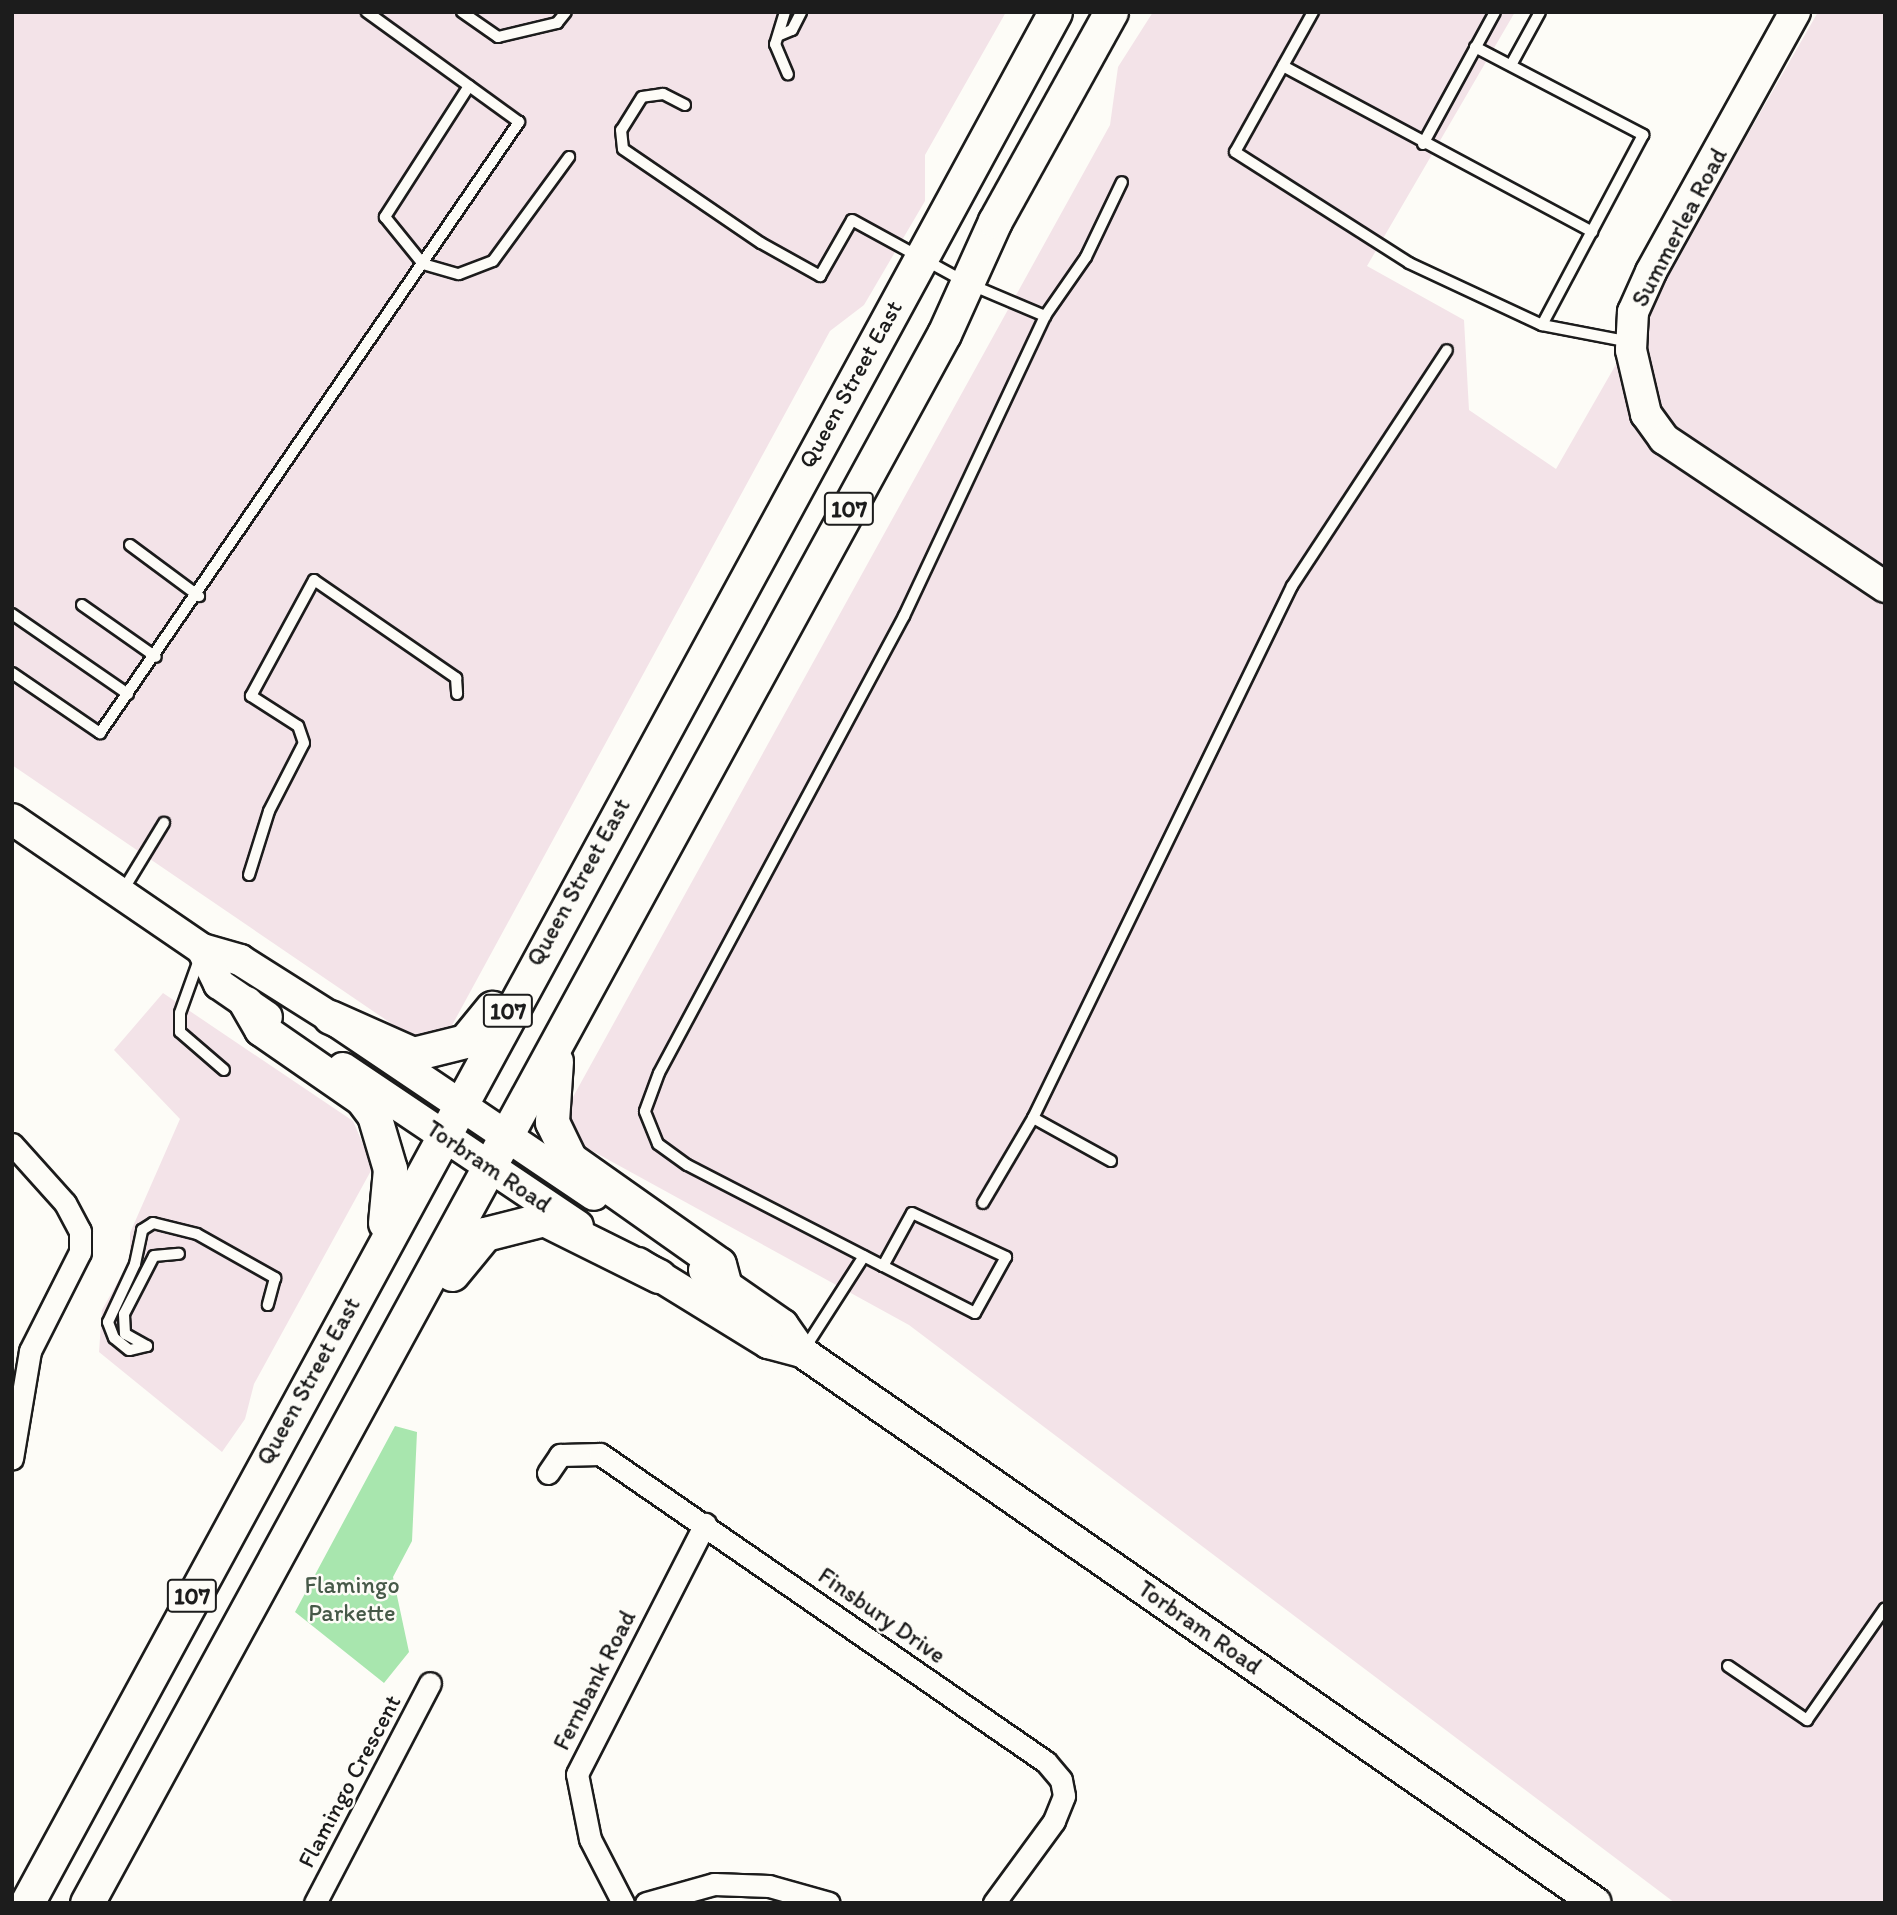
<!DOCTYPE html>
<style>
body{margin:0}
#map{position:relative;width:1897px;height:1915px;overflow:hidden;background:#fdfcf7;font-family:Itim,sans-serif}
div>[style]{position:absolute}
.built>*{inset:0;background:#f3e3e8}
.green>*{inset:0;background:#a8e6ae}
.roads{filter:drop-shadow(2px 0 #1c1c1c) drop-shadow(-2px 0 #1c1c1c) drop-shadow(0 2px #1c1c1c) drop-shadow(0 -2px #1c1c1c)}
.lane>*{height:10px;margin:-5px;padding:0 5px;transform-origin:5px;border-radius:5px;background:#fdfcf7}
.street>*{height:21px;margin:-10.5px;padding:0 10.5px;transform-origin:10.5px;border-radius:10.5px;background:#fdfcf7}
.secondary>*{height:30px;margin:-15px;padding:0 15px;transform-origin:15px;border-radius:15px;background:#fdfcf7}
.primary>*{height:33px;margin:-16.5px;padding:0 16.5px;transform-origin:16.5px;border-radius:16.5px;background:#fdfcf7}
span{translate:-50% -50%;white-space:nowrap;text-align:center;line-height:1.15;-webkit-text-stroke:5px #fdfcf7;paint-order:stroke}
.shield-label span{padding:2px 5px;background:#fdfcf7;border:2px solid;border-radius:5px;-webkit-text-stroke-width:0}
.shield-label{font-size:23px;color:#1c1c1c;font-weight:700}
.street-label{font-size:24px;color:#1c1c1c}
.park-label{font-size:24px;color:#465948}
.frame{position:absolute;inset:0;border:14px solid #1c1c1c;pointer-events:none}
</style>
<div id="map">
<div class="built">
<i style="clip-path:polygon(12px 12px,1006px 12px,925px 155px,925px 201px,864px 305px,830px 331px,450px 1029px,414px 1039px,12px 765px)"></i>
<i style="clip-path:polygon(1153px 12px,1515px 12px,1367px 266px,1464px 320px,1469px 410px,1556px 469px,1818px 12px,1885px 12px,1885px 1903px,1675px 1903px,909px 1325px,576px 1142px,568px 1106px,1110px 125px,1118px 67px)"></i>
<i style="clip-path:polygon(163px 993px,353px 1121px,373px 1167px,254px 1384px,245px 1419px,222px 1452px,99px 1352px,102px 1310px,130px 1260px,130px 1233px,180px 1119px,114px 1050px)"></i>
</div>
<div class="green">
<i style="clip-path:polygon(395px 1426px,417px 1432px,412px 1541px,393px 1577px,409px 1652px,384px 1683px,295px 1612px)"></i>
</div>
<div class="roads">
<div class="lane">
<i style="left:462px;top:12px;width:44px;rotate:34.8deg"></i>
<i style="left:498px;top:37px;width:61px;rotate:-13.3deg"></i>
<i style="left:557px;top:23px;width:14px;rotate:-51deg"></i>
<i style="left:785px;top:12px;width:34px;rotate:107deg"></i>
<i style="left:775px;top:44px;width:33px;rotate:67deg"></i>
<i style="left:1313px;top:12px;width:160px;rotate:119.1deg"></i>
<i style="left:1235px;top:152px;width:206px;rotate:32.5deg"></i>
<i style="left:1409px;top:263px;width:147px;rotate:25deg"></i>
<i style="left:1542px;top:325px;width:90px;rotate:10.9deg"></i>
<i style="left:780px;top:35px;width:13px;rotate:-23deg"></i>
<i style="left:792px;top:30px;width:20px;rotate:-63deg"></i>
<i style="left:1475px;top:47px;width:190px;rotate:27.6deg"></i>
<i style="left:1643px;top:135px;width:215px;rotate:118deg"></i>
<i style="left:1511px;top:65px;width:60px;rotate:-61.3deg"></i>
<i style="left:1283px;top:66px;width:351px;rotate:28.2deg"></i>
<i style="left:469px;top:86px;width:156px;rotate:122.7deg"></i>
<i style="left:385px;top:217px;width:60px;rotate:51deg"></i>
<i style="left:423px;top:264px;width:37px;rotate:16deg"></i>
<i style="left:459px;top:274px;width:36px;rotate:-21deg"></i>
<i style="left:493px;top:261px;width:129px;rotate:-53.8deg"></i>
<i style="left:685px;top:105px;width:25px;rotate:-153deg"></i>
<i style="left:663px;top:94px;width:21px;rotate:172deg"></i>
<i style="left:642px;top:97px;width:39px;rotate:122deg"></i>
<i style="left:621px;top:130px;width:19px;rotate:84deg"></i>
<i style="left:623px;top:149px;width:167px;rotate:34.3deg"></i>
<i style="left:761px;top:243px;width:68px;rotate:29.2deg"></i>
<i style="left:820px;top:276px;width:64px;rotate:-60.3deg"></i>
<i style="left:852px;top:220px;width:131px;rotate:28.7deg"></i>
<i style="left:967px;top:283px;width:85px;rotate:22.9deg"></i>
<i style="left:1423px;top:144px;width:150px;rotate:-61.4deg"></i>
<i style="left:130px;top:545px;width:86px;rotate:36.5deg"></i>
<i style="left:82px;top:605px;width:90px;rotate:35.1deg"></i>
<i style="left:12px;top:614px;width:141px;rotate:34.6deg"></i>
<i style="left:12px;top:673px;width:107px;rotate:34.3deg"></i>
<i style="left:100px;top:733px;width:741px;rotate:-55.56deg"></i>
<i style="left:519px;top:122px;width:188px;rotate:-144.1deg"></i>
<i style="left:249px;top:875px;width:67px;rotate:-72.6deg"></i>
<i style="left:269px;top:811px;width:76px;rotate:-62.8deg"></i>
<i style="left:304px;top:743px;width:18px;rotate:-109deg"></i>
<i style="left:298px;top:726px;width:56px;rotate:-147.4deg"></i>
<i style="left:251px;top:696px;width:132px;rotate:-61.5deg"></i>
<i style="left:314px;top:580px;width:173px;rotate:34.6deg"></i>
<i style="left:456px;top:678px;width:16px;rotate:86deg"></i>
<i style="left:122px;top:892px;width:81px;rotate:-58.7deg"></i>
<i style="left:200px;top:957px;width:59px;rotate:109.7deg"></i>
<i style="left:180px;top:1013px;width:19px;rotate:90deg"></i>
<i style="left:180px;top:1032px;width:58px;rotate:40.8deg"></i>
<i style="left:1111px;top:1161px;width:89px;rotate:-151.1deg"></i>
<i style="left:1033px;top:1118px;width:592px;rotate:-64.04deg"></i>
<i style="left:1292px;top:586px;width:282px;rotate:-56.7deg"></i>
<i style="left:983px;top:1203px;width:99px;rotate:-59.5deg"></i>
<i style="left:883px;top:1266px;width:60px;rotate:-61.3deg"></i>
<i style="left:912px;top:1213px;width:104px;rotate:25.1deg"></i>
<i style="left:1006px;top:1257px;width:64px;rotate:119deg"></i>
<i style="left:975px;top:1313px;width:103px;rotate:-152.9deg"></i>
<i style="left:883px;top:1266px;width:220px;rotate:-152.7deg"></i>
<i style="left:687px;top:1165px;width:36px;rotate:-144deg"></i>
<i style="left:658px;top:1144px;width:35px;rotate:-112deg"></i>
<i style="left:645px;top:1111px;width:40px;rotate:-69.8deg"></i>
<i style="left:659px;top:1073px;width:519px;rotate:-61.8deg"></i>
<i style="left:904px;top:616px;width:331px;rotate:-64.8deg"></i>
<i style="left:1045px;top:316px;width:72px;rotate:-55.2deg"></i>
<i style="left:1086px;top:257px;width:83px;rotate:-64.4deg"></i>
<i style="left:147px;top:1346px;width:18px;rotate:167deg"></i>
<i style="left:129px;top:1350px;width:19px;rotate:-141deg"></i>
<i style="left:114px;top:1338px;width:17px;rotate:-111deg"></i>
<i style="left:108px;top:1322px;width:64px;rotate:-65deg"></i>
<i style="left:135px;top:1264px;width:35px;rotate:-78deg"></i>
<i style="left:142px;top:1230px;width:13px;rotate:-32deg"></i>
<i style="left:153px;top:1223px;width:45px;rotate:14deg"></i>
<i style="left:197px;top:1234px;width:90px;rotate:29.4deg"></i>
<i style="left:275px;top:1278px;width:28px;rotate:105deg"></i>
<i style="left:147px;top:1346px;width:25px;rotate:-151deg"></i>
<i style="left:125px;top:1334px;width:20px;rotate:-93deg"></i>
<i style="left:124px;top:1314px;width:65px;rotate:-62.7deg"></i>
<i style="left:154px;top:1256px;width:25px;rotate:-5deg"></i>
<i style="left:805px;top:1348px;width:109px;rotate:-57.3deg"></i>
<i style="left:1728px;top:1666px;width:96px;rotate:34.4deg"></i>
<i style="left:1807px;top:1720px;width:136px;rotate:-55.1deg"></i>
</div>
<div class="street">
<i style="left:12px;top:1144px;width:79px;rotate:48.1deg"></i>
<i style="left:65px;top:1203px;width:32px;rotate:62deg"></i>
<i style="left:80px;top:1231px;width:21px;rotate:90deg"></i>
<i style="left:80px;top:1252px;width:111px;rotate:116.8deg"></i>
<i style="left:30px;top:1351px;width:109px;rotate:99.5deg"></i>
<i style="left:548px;top:1473px;width:22px;rotate:-56deg"></i>
<i style="left:560px;top:1455px;width:40px;rotate:-1.4deg"></i>
<i style="left:600px;top:1454px;width:542px;rotate:34.63deg"></i>
<i style="left:1046px;top:1762px;width:23px;rotate:50deg"></i>
<i style="left:1061px;top:1780px;width:16px;rotate:79deg"></i>
<i style="left:1064px;top:1796px;width:27px;rotate:112deg"></i>
<i style="left:1054px;top:1821px;width:102px;rotate:126.2deg"></i>
<i style="left:315px;top:1903px;width:248px;rotate:-62.4deg"></i>
<i style="left:623px;top:1903px;width:72px;rotate:-117.3deg"></i>
<i style="left:590px;top:1839px;width:66px;rotate:-101.3deg"></i>
<i style="left:577px;top:1774px;width:281px;rotate:-62.9deg"></i>
<i style="left:646px;top:1903px;width:71px;rotate:-15.6deg"></i>
<i style="left:714px;top:1884px;width:55px;rotate:2.1deg"></i>
<i style="left:769px;top:1886px;width:62px;rotate:15.8deg"></i>
</div>
<div class="secondary">
<i style="left:1795px;top:12px;width:297px;rotate:119deg"></i>
<i style="left:1651px;top:272px;width:44px;rotate:114.2deg"></i>
<i style="left:1633px;top:312px;width:38px;rotate:93deg"></i>
<i style="left:1631px;top:350px;width:66px;rotate:76.8deg"></i>
<i style="left:1646px;top:414px;width:31px;rotate:54deg"></i>
<i style="left:1664px;top:439px;width:266px;rotate:33.8deg"></i>
<i style="left:12px;top:819px;width:230px;rotate:34.4deg"></i>
<i style="left:202px;top:949px;width:40px;rotate:16deg"></i>
<i style="left:240px;top:960px;width:107px;rotate:32.3deg"></i>
<i style="left:330px;top:1017px;width:318px;rotate:34deg"></i>
<i style="left:202px;top:949px;width:39px;rotate:64deg"></i>
<i style="left:219px;top:984px;width:58px;rotate:34.5deg"></i>
<i style="left:343px;top:1068px;width:283px;rotate:33.9deg"></i>
<i style="left:638px;top:1263px;width:153px;rotate:31.6deg"></i>
<i style="left:768px;top:1343px;width:35px;rotate:15deg"></i>
<i style="left:802px;top:1352px;width:966px;rotate:34.76deg"></i>
<i style="left:704px;top:1270px;width:96px;rotate:34.8deg"></i>
<i style="left:783px;top:1325px;width:33px;rotate:55deg"></i>
</div>
<div class="primary">
<i style="left:246px;top:1003px;width:30px;rotate:60deg"></i>
<i style="left:261px;top:1029px;width:123px;rotate:34.7deg"></i>
<i style="left:362px;top:1099px;width:20px;rotate:53deg"></i>
<i style="left:374px;top:1115px;width:56px;rotate:73.5deg"></i>
<i style="left:390px;top:1169px;width:54px;rotate:95.3deg"></i>
<i style="left:330px;top:1017px;width:91px;rotate:24deg"></i>
<i style="left:413px;top:1054px;width:54px;rotate:-14deg"></i>
<i style="left:465px;top:1041px;width:43px;rotate:-50.7deg"></i>
<i style="left:556px;top:1061px;width:61px;rotate:93.8deg"></i>
<i style="left:552px;top:1122px;width:41px;rotate:64.1deg"></i>
<i style="left:570px;top:1159px;width:182px;rotate:35.2deg"></i>
<i style="left:719px;top:1264px;width:20px;rotate:75deg"></i>
<i style="left:452px;top:1274px;width:52px;rotate:-50.5deg"></i>
<i style="left:485px;top:1234px;width:61px;rotate:-14.3deg"></i>
<i style="left:544px;top:1219px;width:128px;rotate:26.4deg"></i>
<i style="left:27px;top:1903px;width:2152px;rotate:-61.47deg"></i>
<i style="left:87px;top:1903px;width:1788px;rotate:-61.36deg"></i>
<i style="left:944px;top:334px;width:124px;rotate:-65.7deg"></i>
<i style="left:995px;top:221px;width:239px;rotate:-61deg"></i>
</div>
</div>
<div class="shield-label">
<span style="left:849px;top:509px">107</span>
<span style="left:508px;top:1011px">107</span>
<span style="left:192px;top:1596px">107</span>
</div>
<div class="street-label">
<span style="left:1679px;top:227px;rotate:-62deg">Summerlea Road</span>
<span style="left:850px;top:384px;rotate:-61deg">Queen Street East</span>
<span style="left:578px;top:882px;rotate:-61deg">Queen Street East</span>
<span style="left:489px;top:1166px;rotate:34deg">Torbram Road</span>
<span style="left:308px;top:1381px;rotate:-61deg">Queen Street East</span>
<span style="left:882px;top:1615px;rotate:35deg">Finsbury Drive</span>
<span style="left:1200px;top:1627px;rotate:35deg">Torbram Road</span>
<span style="left:594px;top:1680px;rotate:-63deg">Fernbank Road</span>
<span style="left:349px;top:1781px;rotate:-62deg">Flamingo Crescent</span>
</div>
<div class="park-label">
<span style="left:352px;top:1599px">Flamingo<br>Parkette</span>
</div>
<div class="frame"></div>
</div>
